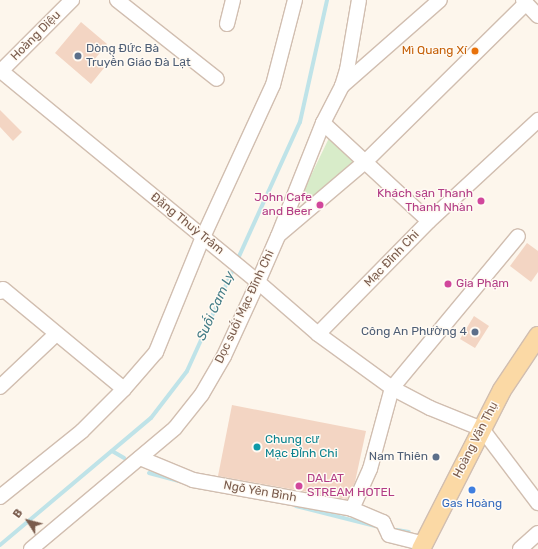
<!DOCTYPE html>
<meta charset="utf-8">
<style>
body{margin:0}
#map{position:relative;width:538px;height:549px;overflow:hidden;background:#fdf6ec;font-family:Rubik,sans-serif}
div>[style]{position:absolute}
.green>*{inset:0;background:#d8ecc9}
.stream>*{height:4px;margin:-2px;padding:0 2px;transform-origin:2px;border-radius:2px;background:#bfe3e8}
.building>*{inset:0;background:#f3d5c3}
.roads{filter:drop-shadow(1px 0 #d1beb0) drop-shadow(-1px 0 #d1beb0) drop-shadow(0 1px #d1beb0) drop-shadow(0 -1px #d1beb0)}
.minor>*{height:14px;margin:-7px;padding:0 7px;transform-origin:7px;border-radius:7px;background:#fff}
.major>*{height:18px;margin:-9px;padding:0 9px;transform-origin:9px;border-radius:9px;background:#fbd9a5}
.dots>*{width:11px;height:11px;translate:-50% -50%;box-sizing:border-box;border:2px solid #fffaf3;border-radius:50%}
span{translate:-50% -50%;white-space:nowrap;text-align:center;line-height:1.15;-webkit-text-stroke:3px #fffaf3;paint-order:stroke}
.street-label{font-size:12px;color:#7a5c4d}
.service-label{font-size:12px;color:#4e5e75}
.left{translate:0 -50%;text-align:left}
.right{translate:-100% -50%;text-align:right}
.food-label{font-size:12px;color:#c56008}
.hotel-label{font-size:12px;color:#b23c85}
.culture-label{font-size:12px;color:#0d838f}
.shop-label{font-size:12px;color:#366cbe}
.water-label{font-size:13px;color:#437c86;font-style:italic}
.north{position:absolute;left:8px;top:501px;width:40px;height:40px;-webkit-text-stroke:3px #fffaf3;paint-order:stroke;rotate:306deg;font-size:11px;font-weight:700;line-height:16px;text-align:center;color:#7a5c4d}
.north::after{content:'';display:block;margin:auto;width:14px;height:18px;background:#7a5c4d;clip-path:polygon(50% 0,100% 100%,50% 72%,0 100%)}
</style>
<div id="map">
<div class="green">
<i style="clip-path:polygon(329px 138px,358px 162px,304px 211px,303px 192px)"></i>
</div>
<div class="stream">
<i style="left:112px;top:451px;width:14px;rotate:30deg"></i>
<i style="left:149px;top:473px;width:34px;rotate:15deg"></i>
<i style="left:296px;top:506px;width:86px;rotate:14.2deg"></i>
<i style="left:397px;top:530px;width:12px;rotate:9deg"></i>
<i style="left:0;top:545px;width:197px;rotate:-40.1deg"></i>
<i style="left:151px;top:418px;width:59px;rotate:-52.5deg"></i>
<i style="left:187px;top:371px;width:273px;rotate:-65.6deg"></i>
<i style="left:300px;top:122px;width:125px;rotate:-77.5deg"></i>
</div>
<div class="building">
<i style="clip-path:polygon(81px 22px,107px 44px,94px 60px,104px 68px,91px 84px,55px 53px)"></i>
<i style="clip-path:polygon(0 110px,22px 132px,13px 141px,0 127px)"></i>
<i style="clip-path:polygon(527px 243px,538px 251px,538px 272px,531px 282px,510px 266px)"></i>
<i style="clip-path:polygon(474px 316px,489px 326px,475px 348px,460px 339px)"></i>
<i style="clip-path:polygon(232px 405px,366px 431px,355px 482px,347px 499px,218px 476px)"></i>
</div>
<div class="roads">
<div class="minor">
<i style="left:117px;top:0;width:127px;rotate:38.3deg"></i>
<i style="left:523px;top:0;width:22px;rotate:47deg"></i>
<i style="left:227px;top:24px;width:25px;rotate:-76deg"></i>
<i style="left:1px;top:71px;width:333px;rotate:39.4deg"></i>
<i style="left:258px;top:282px;width:79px;rotate:40.9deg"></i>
<i style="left:318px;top:334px;width:92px;rotate:36.1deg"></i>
<i style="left:392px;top:388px;width:43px;rotate:27.8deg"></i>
<i style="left:430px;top:408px;width:56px;rotate:22deg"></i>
<i style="left:482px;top:429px;width:93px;rotate:52.9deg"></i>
<i style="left:0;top:72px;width:102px;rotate:-45deg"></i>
<i style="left:342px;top:86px;width:130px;rotate:-41.3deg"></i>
<i style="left:323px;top:123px;width:144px;rotate:42.8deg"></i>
<i style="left:280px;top:234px;width:111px;rotate:-40.3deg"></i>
<i style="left:365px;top:162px;width:226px;rotate:-44.6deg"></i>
<i style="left:0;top:292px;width:4px;rotate:-45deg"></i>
<i style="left:3px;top:289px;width:157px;rotate:39.6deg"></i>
<i style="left:318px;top:334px;width:158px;rotate:-45.5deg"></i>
<i style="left:429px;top:221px;width:149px;rotate:-42.8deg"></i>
<i style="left:0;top:387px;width:77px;rotate:-43.4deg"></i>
<i style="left:140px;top:458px;width:57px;rotate:22.5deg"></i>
<i style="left:193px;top:480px;width:162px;rotate:10.3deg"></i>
<i style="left:352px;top:509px;width:44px;rotate:-65.8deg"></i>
<i style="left:370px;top:469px;width:84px;rotate:-74.8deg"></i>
<i style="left:392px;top:388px;width:197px;rotate:-50.3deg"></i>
<i style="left:0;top:497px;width:105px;rotate:-38.8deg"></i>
<i style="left:82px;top:431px;width:59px;rotate:-45deg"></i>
<i style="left:124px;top:389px;width:49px;rotate:-49.1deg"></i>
<i style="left:156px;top:352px;width:124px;rotate:-67.8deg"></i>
<i style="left:203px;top:237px;width:167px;rotate:-65.3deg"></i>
<i style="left:273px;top:85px;width:88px;rotate:-75.5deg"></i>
<i style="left:352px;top:509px;width:34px;rotate:23deg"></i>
<i style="left:383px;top:522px;width:14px;rotate:65deg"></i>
<i style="left:389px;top:535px;width:36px;rotate:14deg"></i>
<i style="left:31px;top:549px;width:188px;rotate:-40deg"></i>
<i style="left:175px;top:428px;width:43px;rotate:-51.5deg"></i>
<i style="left:202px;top:394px;width:44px;rotate:-59.9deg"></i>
<i style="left:224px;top:356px;width:81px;rotate:-65.3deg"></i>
<i style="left:258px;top:282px;width:50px;rotate:-66.5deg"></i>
<i style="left:278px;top:236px;width:122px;rotate:-68.3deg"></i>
<i style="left:323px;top:123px;width:42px;rotate:-62.8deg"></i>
<i style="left:342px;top:86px;width:17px;rotate:-73deg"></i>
<i style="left:347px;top:70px;width:71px;rotate:-80.3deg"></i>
<i style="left:520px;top:549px;width:24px;rotate:-42deg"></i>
</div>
<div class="major">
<i style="left:421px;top:549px;width:178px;rotate:-63deg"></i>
<i style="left:502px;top:390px;width:65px;rotate:-56.3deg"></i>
</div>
</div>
<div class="dots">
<i style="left:475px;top:51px;background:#e8710a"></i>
<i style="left:78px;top:56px;background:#5c6f8a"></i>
<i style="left:481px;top:201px;background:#d1479c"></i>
<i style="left:320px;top:205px;background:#d1479c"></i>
<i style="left:448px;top:284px;background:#d1479c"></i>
<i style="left:475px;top:332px;background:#5c6f8a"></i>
<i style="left:257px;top:447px;background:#0f9aa8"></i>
<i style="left:436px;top:457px;background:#5c6f8a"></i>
<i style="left:299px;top:486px;background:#d1479c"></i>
<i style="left:472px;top:490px;background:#3f7fe0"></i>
</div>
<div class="street-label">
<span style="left:36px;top:36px;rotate:-45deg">Hoàng Diệu</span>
<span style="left:187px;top:224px;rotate:39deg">Đặng Thuỳ Trâm</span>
<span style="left:392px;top:259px;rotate:-46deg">Mạc Đĩnh Chi</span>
<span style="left:245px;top:307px;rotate:-65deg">Dọc suối Mạc Đĩnh Chi</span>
<span style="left:476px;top:440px;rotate:-63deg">Hoàng Văn Thụ</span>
<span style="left:260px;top:492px;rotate:10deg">Ngõ Yên Bình</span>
</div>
<div class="service-label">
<span class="left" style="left:86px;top:56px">Dòng Đức Bà<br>Truyền Giáo Đà Lạt</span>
<span class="right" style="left:467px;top:332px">Công An Phường 4</span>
<span class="right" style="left:428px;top:457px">Nam Thiên</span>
</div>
<div class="food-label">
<span class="right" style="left:467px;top:51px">Mì Quang Xí</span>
</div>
<div class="hotel-label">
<span class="right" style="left:473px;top:201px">Khách sạn Thanh<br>Thanh Nhàn</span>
<span class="right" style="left:312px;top:205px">John Cafe<br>and Beer</span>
<span class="left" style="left:456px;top:284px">Gia Phạm</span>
<span class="left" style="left:307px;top:486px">DALAT<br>STREAM HOTEL</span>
</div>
<div class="culture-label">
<span class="left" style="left:265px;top:447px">Chung cư<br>Mạc Đỉnh Chi</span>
</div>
<div class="shop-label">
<span style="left:472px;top:504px">Gas Hoàng</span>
</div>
<div class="water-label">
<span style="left:216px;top:306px;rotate:-66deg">Suối Cam Ly</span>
</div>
<div class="north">B</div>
</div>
